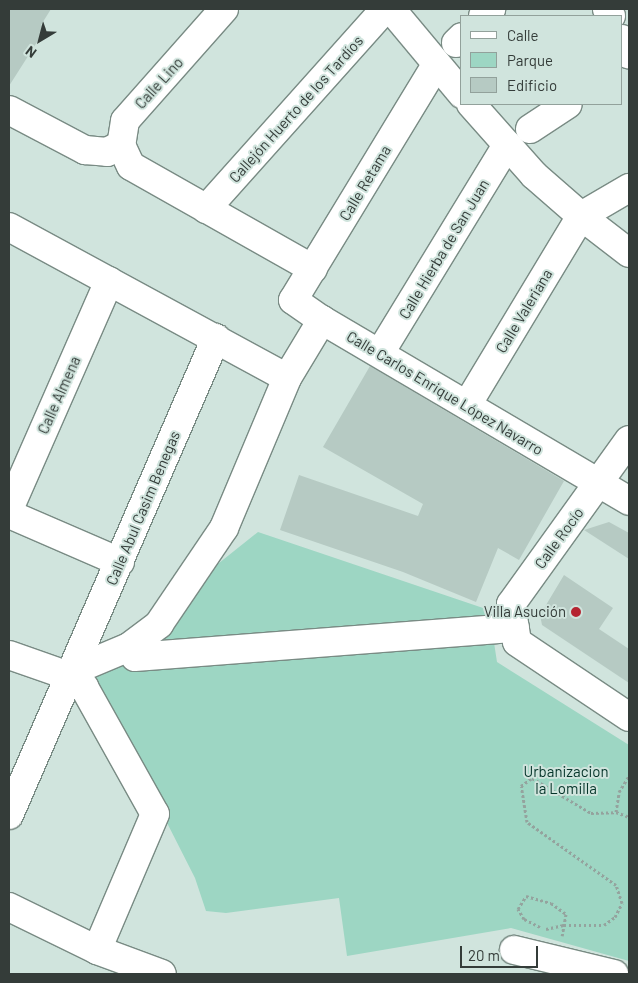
<!DOCTYPE html>
<meta charset="utf-8">
<style>
body{margin:0}
#map{position:relative;width:638px;height:983px;overflow:hidden;background:#d0e4dd;font-family:Barlow,sans-serif}
div>[style]{position:absolute}
.green>*{inset:0;background:#9dd6c3}
.building>*{inset:0;background:#b6cac3}
.path>*{height:3px;margin-top:-1.5px;transform-origin:0;background:repeating-linear-gradient(90deg,#94a39e 0 2.5px,transparent 0 5px)}
.roads{filter:drop-shadow(1px 0 #798b84) drop-shadow(-1px 0 #798b84) drop-shadow(0 1px #798b84) drop-shadow(0 -1px #798b84)}
.minor>*{height:28px;margin:-14px;padding:0 14px;transform-origin:14px;border-radius:14px;background:#fff}
.dots>*{width:14px;height:14px;translate:-50% -50%;box-sizing:border-box;border:2px solid #d0e4dd;border-radius:50%}
span{translate:-50% -50%;white-space:nowrap;text-align:center;line-height:1.15;-webkit-text-stroke:4px #d0e4dd;paint-order:stroke}
.street-label{font-size:15px;color:#343c39}
.poi-label{font-size:15px;color:#343c39}
.right{translate:-100% -50%;text-align:right}
.park-label{font-size:15px;color:#05352a}
.frame{position:absolute;inset:0;border:10px solid #343c39;pointer-events:none}
.legend{position:absolute;left:460px;top:15px;width:162px;height:90px;box-sizing:border-box;background:#d0e4dd;border:1px solid #92a19b;margin:0;padding:6px 9px;list-style:none;font-size:15px;color:#343c39}
.legend li{display:flex;align-items:center;gap:10px;height:25px}
.legend b{width:25px;border:1px solid #92a19b}
.north{position:absolute;left:15px;top:15px;width:50px;height:50px;-webkit-text-stroke:4px #d0e4dd;paint-order:stroke;rotate:217deg;font-size:14px;font-weight:700;line-height:20px;text-align:center;color:#343c39}
.north::after{content:'';display:block;margin:auto;width:18px;height:22px;background:#343c39;clip-path:polygon(50% 0,100% 100%,50% 72%,0 100%)}
.scale{position:absolute;left:460px;top:946px;width:78px;height:22px;box-sizing:border-box;border:2px solid #343c39;border-top:0;padding-left:6px;font-size:15px;line-height:18px;white-space:nowrap;color:#343c39;-webkit-text-stroke:4px #d0e4dd;paint-order:stroke}
</style>
<div id="map">
<div class="green">
<i style="clip-path:polygon(258px 532px,489px 610px,497px 662px,629px 745px,629px 961px,511px 928px,347px 956px,339px 898px,226px 913px,206px 911px,195px 878px,92px 675px,199px 579px)"></i>
</div>
<div class="building">
<i style="clip-path:polygon(9px 9px,51px 9px,41px 25px,46px 28px,9px 86px)"></i>
<i style="clip-path:polygon(370px 366px,564px 481px,519px 560px,498px 548px,476px 602px,403px 572px,280px 530px,299px 475px,418px 516px,423px 504px,323px 447px)"></i>
<i style="clip-path:polygon(609px 522px,629px 533px,629px 559px,584px 530px)"></i>
<i style="clip-path:polygon(564px 575px,613px 608px,599px 629px,629px 649px,629px 683px,542px 625px,540px 615px)"></i>
</div>
<div class="path">
<i style="left:616px;top:812px;width:14px;rotate:21deg"></i>
<i style="left:540px;top:927px;width:18px;rotate:-153deg"></i>
<i style="left:524px;top:919px;width:12px;rotate:-121deg"></i>
<i style="left:518px;top:909px;width:15px;rotate:-58deg"></i>
<i style="left:526px;top:896px;width:26px;rotate:16deg"></i>
<i style="left:551px;top:903px;width:19px;rotate:36deg"></i>
<i style="left:566px;top:914px;width:22px;rotate:100deg"></i>
<i style="left:546px;top:929px;width:18px;rotate:-13deg"></i>
<i style="left:564px;top:925px;width:40px"></i>
<i style="left:604px;top:925px;width:14px;rotate:-36deg"></i>
<i style="left:615px;top:917px;width:16px;rotate:-63deg"></i>
<i style="left:622px;top:903px;width:19px;rotate:-108deg"></i>
<i style="left:616px;top:885px;width:109px;rotate:-144.7deg"></i>
<i style="left:527px;top:822px;width:36px;rotate:-99deg"></i>
<i style="left:521px;top:786px;width:14px;rotate:-36deg"></i>
<i style="left:532px;top:778px;width:69px;rotate:30.7deg"></i>
<i style="left:591px;top:813px;width:25px;rotate:-2deg"></i>
<i style="left:616px;top:812px;width:20px;rotate:-81deg"></i>
<i style="left:619px;top:792px;width:19px;rotate:-58deg"></i>
</div>
<div class="roads">
<div class="minor">
<i style="left:224px;top:9px;width:149px;rotate:131.5deg"></i>
<i style="left:125px;top:121px;width:24px;rotate:99deg"></i>
<i style="left:121px;top:145px;width:23px;rotate:65deg"></i>
<i style="left:131px;top:166px;width:209px;rotate:29.5deg"></i>
<i style="left:391px;top:9px;width:111px;rotate:50.1deg"></i>
<i style="left:607px;top:9px;width:8px;rotate:60deg"></i>
<i style="left:483px;top:16px;width:11px;rotate:-41deg"></i>
<i style="left:622px;top:39px;width:17px;rotate:66deg"></i>
<i style="left:456px;top:43px;width:8px;rotate:-45deg"></i>
<i style="left:436px;top:65px;width:275px;rotate:121.3deg"></i>
<i style="left:293px;top:300px;width:35px;rotate:35deg"></i>
<i style="left:322px;top:320px;width:356px;rotate:30.5deg"></i>
<i style="left:471px;top:104px;width:95px;rotate:48.4deg"></i>
<i style="left:534px;top:175px;width:62px;rotate:41.1deg"></i>
<i style="left:581px;top:216px;width:61px;rotate:37.6deg"></i>
<i style="left:9px;top:110px;width:86px;rotate:27.8deg"></i>
<i style="left:85px;top:150px;width:22px;rotate:5deg"></i>
<i style="left:107px;top:152px;width:16px;rotate:-27deg"></i>
<i style="left:530px;top:129px;width:45px;rotate:-33.3deg"></i>
<i style="left:206px;top:209px;width:268px;rotate:-48.2deg"></i>
<i style="left:9px;top:227px;width:316px;rotate:28.5deg"></i>
<i style="left:380px;top:353px;width:244px;rotate:-58.6deg"></i>
<i style="left:467px;top:405px;width:221px;rotate:-58.9deg"></i>
<i style="left:581px;top:216px;width:56px;rotate:-30.3deg"></i>
<i style="left:629px;top:440px;width:202px;rotate:125.7deg"></i>
<i style="left:511px;top:604px;width:38px;rotate:81deg"></i>
<i style="left:517px;top:642px;width:135px;rotate:33.8deg"></i>
<i style="left:9px;top:509px;width:249px;rotate:-66.3deg"></i>
<i style="left:9px;top:514px;width:121px;rotate:23.4deg"></i>
<i style="left:9px;top:655px;width:64px;rotate:19.3deg"></i>
<i style="left:69px;top:676px;width:19px;rotate:36deg"></i>
<i style="left:84px;top:687px;width:145px;rotate:60.8deg"></i>
<i style="left:155px;top:814px;width:148px;rotate:113.1deg"></i>
<i style="left:135px;top:657px;width:381px;rotate:-4.4deg"></i>
<i style="left:72px;top:671px;width:62px;rotate:-22.8deg"></i>
<i style="left:129px;top:647px;width:38px;rotate:-37deg"></i>
<i style="left:159px;top:624px;width:116px;rotate:-55.9deg"></i>
<i style="left:224px;top:528px;width:163px;rotate:-67.2deg"></i>
<i style="left:287px;top:378px;width:68px;rotate:-58.9deg"></i>
<i style="left:9px;top:815px;width:520px;rotate:-66.54deg"></i>
<i style="left:9px;top:907px;width:98px;rotate:26deg"></i>
<i style="left:97px;top:950px;width:69px;rotate:20.3deg"></i>
<i style="left:514px;top:950px;width:103px;rotate:13.5deg"></i>
</div>
</div>
<div class="dots">
<i style="left:576px;top:612px;background:#b52431"></i>
</div>
<div class="street-label">
<span style="left:159px;top:83px;rotate:-48deg">Calle Lino</span>
<span style="left:296px;top:109px;rotate:-48deg">Callejón Huerto de los Tardíos</span>
<span style="left:365px;top:183px;rotate:-59deg">Calle Retama</span>
<span style="left:444px;top:249px;rotate:-59deg">Calle Hierba de San Juan</span>
<span style="left:524px;top:311px;rotate:-59deg">Calle Valeriana</span>
<span style="left:445px;top:393px;rotate:31deg">Calle Carlos Enrique López Navarro</span>
<span style="left:59px;top:395px;rotate:-66deg">Calle Almena</span>
<span style="left:143px;top:508px;rotate:-67deg">Calle Abul Casim Benegas</span>
<span style="left:559px;top:538px;rotate:-54deg">Calle Rocío</span>
</div>
<div class="poi-label">
<span class="right" style="left:566px;top:612px">Villa Asución</span>
</div>
<div class="park-label">
<span style="left:566px;top:780px">Urbanizacion<br>la Lomilla</span>
</div>
<div class="frame"></div>
<ul class="legend">
<li><b style="height:6px;background:#fff"></b>Calle</li>
<li><b style="height:14px;background:#9dd6c3"></b>Parque</li>
<li><b style="height:14px;background:#b6cac3"></b>Edificio</li>
</ul>
<div class="north">N</div>
<div class="scale">20 m</div>
</div>
